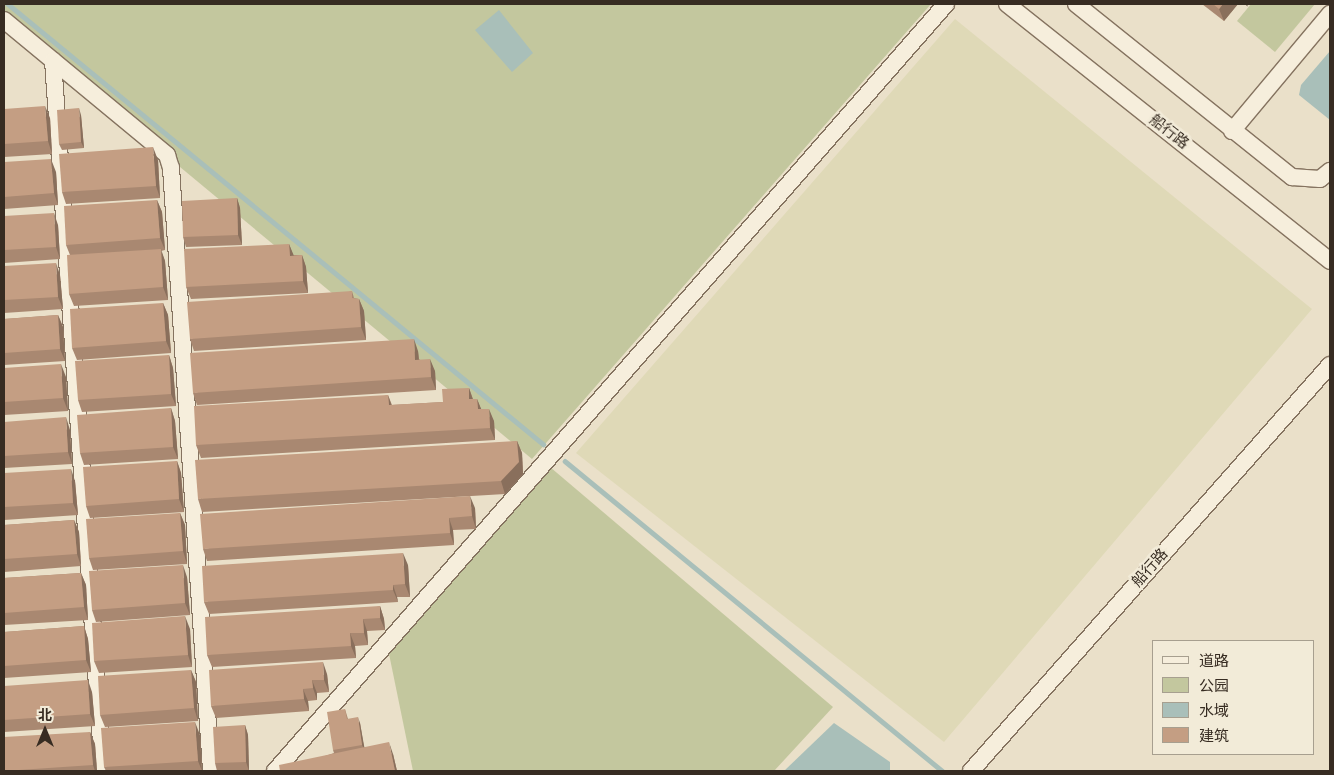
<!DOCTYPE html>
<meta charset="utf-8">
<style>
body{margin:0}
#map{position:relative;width:1334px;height:775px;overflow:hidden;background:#eae0c9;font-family:"Crimson Pro","Noto Sans SC",serif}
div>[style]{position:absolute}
.farmland>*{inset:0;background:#dfd9b7}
.green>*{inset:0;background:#c3c79e}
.water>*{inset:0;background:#a9bfb9}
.stream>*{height:4.5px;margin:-2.25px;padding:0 2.25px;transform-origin:2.25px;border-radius:2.25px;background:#a9bfb9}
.path>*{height:2.5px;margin-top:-1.25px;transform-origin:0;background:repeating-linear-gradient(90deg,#857360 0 4px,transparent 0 6.5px)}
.roads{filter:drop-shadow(1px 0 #857360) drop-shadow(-1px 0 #857360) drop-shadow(0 1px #857360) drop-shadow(0 -1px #857360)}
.minor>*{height:16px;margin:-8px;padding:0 8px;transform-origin:8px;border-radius:8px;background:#f6eedc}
.wall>*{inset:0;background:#a98871}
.shaded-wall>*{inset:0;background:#896f5c}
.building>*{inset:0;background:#c49e83}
span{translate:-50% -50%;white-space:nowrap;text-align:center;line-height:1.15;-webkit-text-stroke:5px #f2ebd8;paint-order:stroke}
.street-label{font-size:15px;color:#372c22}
.frame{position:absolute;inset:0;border:5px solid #372c22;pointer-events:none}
.legend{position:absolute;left:1152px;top:640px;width:162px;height:115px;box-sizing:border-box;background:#f2ebd8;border:1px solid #a79f8f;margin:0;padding:6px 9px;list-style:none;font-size:15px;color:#372c22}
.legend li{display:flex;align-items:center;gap:10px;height:25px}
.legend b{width:25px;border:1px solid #a79f8f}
.north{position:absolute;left:20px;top:705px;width:50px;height:50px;-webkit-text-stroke:4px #f2ebd8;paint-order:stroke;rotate:0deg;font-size:14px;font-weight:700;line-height:20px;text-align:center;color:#372c22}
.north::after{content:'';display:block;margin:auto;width:18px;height:22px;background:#372c22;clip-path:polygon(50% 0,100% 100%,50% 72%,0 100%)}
</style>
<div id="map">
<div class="farmland">
<i style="clip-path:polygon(955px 19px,1312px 309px,944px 742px,576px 453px)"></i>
</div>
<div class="green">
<i style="clip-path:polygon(4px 4px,931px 4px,532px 459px,4px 21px)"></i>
<i style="clip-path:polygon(1251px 4px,1315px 4px,1275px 52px,1237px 21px)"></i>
<i style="clip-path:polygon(550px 467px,833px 707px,774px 771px,413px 771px,388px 649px)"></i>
</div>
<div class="water">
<i style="clip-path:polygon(499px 10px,533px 53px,512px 72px,475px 30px)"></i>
<i style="clip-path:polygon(1330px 51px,1330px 120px,1299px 95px,1301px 85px)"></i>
<i style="clip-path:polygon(834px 723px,890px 762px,890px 771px,784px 771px)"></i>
</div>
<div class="stream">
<i style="left:8px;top:4px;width:693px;rotate:39.43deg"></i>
<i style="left:565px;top:461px;width:488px;rotate:39.4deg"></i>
</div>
<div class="path">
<i style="left:1246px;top:5px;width:1px;rotate:-45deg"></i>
</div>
<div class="roads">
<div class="minor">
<i style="left:1007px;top:4px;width:413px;rotate:38.5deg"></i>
<i style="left:1076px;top:4px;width:277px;rotate:38.7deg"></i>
<i style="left:1292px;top:177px;width:28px;rotate:4deg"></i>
<i style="left:1320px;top:179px;width:13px;rotate:-39deg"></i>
<i style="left:4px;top:20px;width:212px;rotate:39.6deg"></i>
<i style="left:167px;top:155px;width:14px;rotate:73deg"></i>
<i style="left:171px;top:168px;width:604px;rotate:86.2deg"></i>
<i style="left:53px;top:61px;width:712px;rotate:85.97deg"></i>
<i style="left:1232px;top:131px;width:153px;rotate:-50.1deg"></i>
<i style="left:275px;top:771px;width:1019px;rotate:-48.82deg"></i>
<i style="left:971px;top:771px;width:542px;rotate:-48.52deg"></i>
</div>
</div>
<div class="wall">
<i style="clip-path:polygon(1202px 4px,1238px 4px,1224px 21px)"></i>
<i style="clip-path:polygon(4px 109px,50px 118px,52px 154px,4px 157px)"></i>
<i style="clip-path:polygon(81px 115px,84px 148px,62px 150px,59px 144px)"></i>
<i style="clip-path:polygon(158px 160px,160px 198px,66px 204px,62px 192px)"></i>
<i style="clip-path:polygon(4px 162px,56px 172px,58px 205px,4px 209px)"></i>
<i style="clip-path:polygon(237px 198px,240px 208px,242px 245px,186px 247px,183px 237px)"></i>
<i style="clip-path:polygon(157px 200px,162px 212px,165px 250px,161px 251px,165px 261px,168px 300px,74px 306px,69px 294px,70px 255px,66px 245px)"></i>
<i style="clip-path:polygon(4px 216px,58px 225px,60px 259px,4px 263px)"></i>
<i style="clip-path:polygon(289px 244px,293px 255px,302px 255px,306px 267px,308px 293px,191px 299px,186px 287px)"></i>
<i style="clip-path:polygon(4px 266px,60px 275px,63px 309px,4px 313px)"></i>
<i style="clip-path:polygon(352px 291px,354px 298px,359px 299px,364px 311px,366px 340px,194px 351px,190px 339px)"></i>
<i style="clip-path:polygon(163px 303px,168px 315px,171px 353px,77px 360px,72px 348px)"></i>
<i style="clip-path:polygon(58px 315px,63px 327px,65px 361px,4px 365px,4px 319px)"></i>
<i style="clip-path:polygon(418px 351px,419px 359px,435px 371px,436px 390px,197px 405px,193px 393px)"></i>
<i style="clip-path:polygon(169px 355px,173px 368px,176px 406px,82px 412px,78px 400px)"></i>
<i style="clip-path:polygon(4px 368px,66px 377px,68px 411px,4px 415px)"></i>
<i style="clip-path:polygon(469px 388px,473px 399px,477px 399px,481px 409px,494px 421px,495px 440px,201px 458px,196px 445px,388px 395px,392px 405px,443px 402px)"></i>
<i style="clip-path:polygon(171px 408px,175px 421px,178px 459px,84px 465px,80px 453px)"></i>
<i style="clip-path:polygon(4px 422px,70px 430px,72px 464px,4px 468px)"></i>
<i style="clip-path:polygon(517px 441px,522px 453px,523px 474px,505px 494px,202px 512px,198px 499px)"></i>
<i style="clip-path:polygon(177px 461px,181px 473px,184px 512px,90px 518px,86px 506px)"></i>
<i style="clip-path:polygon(4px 473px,75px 481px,78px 515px,4px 520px)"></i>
<i style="clip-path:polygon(475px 508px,476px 529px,453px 530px,454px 545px,207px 561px,203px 549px)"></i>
<i style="clip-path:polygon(180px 513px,185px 525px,187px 564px,93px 570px,89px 558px)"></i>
<i style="clip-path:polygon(74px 520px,79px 532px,81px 566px,4px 572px,4px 525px)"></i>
<i style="clip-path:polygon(408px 565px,410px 597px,397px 597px,398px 602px,209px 614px,204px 602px)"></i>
<i style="clip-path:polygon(81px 573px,86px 585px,88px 620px,4px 625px,4px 578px)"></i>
<i style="clip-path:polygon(187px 577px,190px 615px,96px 622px,92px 610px)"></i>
<i style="clip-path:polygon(380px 606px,384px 619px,385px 630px,367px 631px,368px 645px,355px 646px,356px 658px,212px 667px,207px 655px)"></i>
<i style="clip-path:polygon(84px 626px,88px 639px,91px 672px,4px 678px,4px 632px)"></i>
<i style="clip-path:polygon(190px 629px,192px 667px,99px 673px,94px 661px)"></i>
<i style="clip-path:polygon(191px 670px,196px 682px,198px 721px,105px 727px,100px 715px)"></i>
<i style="clip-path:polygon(327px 674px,329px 692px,317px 693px,317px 700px,308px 701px,309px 711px,216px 718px,211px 706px)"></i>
<i style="clip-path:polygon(4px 686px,92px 692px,95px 726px,4px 732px)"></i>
<i style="clip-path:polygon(345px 709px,348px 719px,360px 723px,364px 747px,393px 754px,397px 771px,280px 771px,334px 753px,333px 750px)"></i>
<i style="clip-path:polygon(245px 725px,248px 735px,249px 771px,217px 771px,215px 763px)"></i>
<i style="clip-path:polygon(90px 732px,95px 744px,97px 771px,4px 771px)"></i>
<i style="clip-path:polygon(200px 735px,202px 771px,106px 771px,104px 767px)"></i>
</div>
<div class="shaded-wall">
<i style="clip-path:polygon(1223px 4px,1238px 4px,1224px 21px,1219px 9px)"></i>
<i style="clip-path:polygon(45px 106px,50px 118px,52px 154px,48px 141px)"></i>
<i style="clip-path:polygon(79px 108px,81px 115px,84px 148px,81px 142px)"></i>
<i style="clip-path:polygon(153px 147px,158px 160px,160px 198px,156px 186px)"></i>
<i style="clip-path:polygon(51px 159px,56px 172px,58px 205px,54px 193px)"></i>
<i style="clip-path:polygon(237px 198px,240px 208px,242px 245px,238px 235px)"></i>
<i style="clip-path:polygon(157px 200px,162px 212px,165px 250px,160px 238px)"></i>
<i style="clip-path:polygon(54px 213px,58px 225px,60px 259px,56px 247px)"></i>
<i style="clip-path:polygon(289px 244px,294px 256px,290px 256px)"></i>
<i style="clip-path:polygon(161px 249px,165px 261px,168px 300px,163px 287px)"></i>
<i style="clip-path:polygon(302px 255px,306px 267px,308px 293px,303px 281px)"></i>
<i style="clip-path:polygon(56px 263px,60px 275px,63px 309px,58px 297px)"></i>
<i style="clip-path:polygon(359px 299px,364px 311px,366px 340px,361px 327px)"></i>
<i style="clip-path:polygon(163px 303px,168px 315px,171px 353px,166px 341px)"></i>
<i style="clip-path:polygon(58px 315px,63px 327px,65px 361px,60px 349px)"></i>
<i style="clip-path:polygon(414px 339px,418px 351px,420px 372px,415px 360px)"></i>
<i style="clip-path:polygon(169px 355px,173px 368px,176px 406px,171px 394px)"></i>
<i style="clip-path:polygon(430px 359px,435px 371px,436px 390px,431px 377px)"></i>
<i style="clip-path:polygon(61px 364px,66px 377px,68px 411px,63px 398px)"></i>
<i style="clip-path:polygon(469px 388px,473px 400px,469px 399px)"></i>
<i style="clip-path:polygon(388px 395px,392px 407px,389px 405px)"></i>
<i style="clip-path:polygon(477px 399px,482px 411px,478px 409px)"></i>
<i style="clip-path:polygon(171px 408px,175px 421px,178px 459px,173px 447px)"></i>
<i style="clip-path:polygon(489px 409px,494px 421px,495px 440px,490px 428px)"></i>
<i style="clip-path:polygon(66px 417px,70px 430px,72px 464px,68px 452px)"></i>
<i style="clip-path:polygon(517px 441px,522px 453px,523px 474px,505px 494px,501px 481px)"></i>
<i style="clip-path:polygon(177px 461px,181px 473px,184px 512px,179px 499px)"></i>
<i style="clip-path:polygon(71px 469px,75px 481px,78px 515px,73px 503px)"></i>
<i style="clip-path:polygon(470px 496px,475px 508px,476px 529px,472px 516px)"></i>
<i style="clip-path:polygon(180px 513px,185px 525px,187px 564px,183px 551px)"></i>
<i style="clip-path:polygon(449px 518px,453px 530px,454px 545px,450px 533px)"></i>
<i style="clip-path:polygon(74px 520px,79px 532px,81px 566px,77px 554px)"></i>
<i style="clip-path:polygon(403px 553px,408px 565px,410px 597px,405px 584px)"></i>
<i style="clip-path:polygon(183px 565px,187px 577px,190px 615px,185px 603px)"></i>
<i style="clip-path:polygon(81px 573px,86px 585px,88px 620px,84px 607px)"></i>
<i style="clip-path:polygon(393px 585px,397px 597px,398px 602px,393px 590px)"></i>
<i style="clip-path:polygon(380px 606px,384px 619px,385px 630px,380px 618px)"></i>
<i style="clip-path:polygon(185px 616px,190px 629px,192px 667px,188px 655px)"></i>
<i style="clip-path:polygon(363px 619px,367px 631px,368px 645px,364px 633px)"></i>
<i style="clip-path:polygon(84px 626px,88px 639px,91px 672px,86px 660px)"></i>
<i style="clip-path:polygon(350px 633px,355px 646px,356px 658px,351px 646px)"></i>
<i style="clip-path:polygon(323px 662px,327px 674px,329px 692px,324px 680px)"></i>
<i style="clip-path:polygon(191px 670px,196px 682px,198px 721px,194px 708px)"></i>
<i style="clip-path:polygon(88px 680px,92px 692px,95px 726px,90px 714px)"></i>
<i style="clip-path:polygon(312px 680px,317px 693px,317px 700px,313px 688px)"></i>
<i style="clip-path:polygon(303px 689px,308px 701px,309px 711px,304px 699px)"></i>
<i style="clip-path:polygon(358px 717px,360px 723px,365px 751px,362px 745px)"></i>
<i style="clip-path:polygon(195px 722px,200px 735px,202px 771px,198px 761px)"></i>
<i style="clip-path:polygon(245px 725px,248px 735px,249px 771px,246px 762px)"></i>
<i style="clip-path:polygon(90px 732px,95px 744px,97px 771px,95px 771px,93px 765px)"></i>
<i style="clip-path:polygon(389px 742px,393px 754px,397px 771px,395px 771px)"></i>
</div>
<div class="building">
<i style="clip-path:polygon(1213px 4px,1223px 4px,1219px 9px)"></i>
<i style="clip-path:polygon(45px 106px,48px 141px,4px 144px,4px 109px)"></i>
<i style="clip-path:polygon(79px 108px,81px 142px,59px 144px,57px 110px)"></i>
<i style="clip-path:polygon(153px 147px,156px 186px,62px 192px,59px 154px)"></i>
<i style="clip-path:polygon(51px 159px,54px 193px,4px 197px,4px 162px)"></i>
<i style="clip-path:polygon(237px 198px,238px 235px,183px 237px,182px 201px)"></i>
<i style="clip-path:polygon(157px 200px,160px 238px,66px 245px,64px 206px)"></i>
<i style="clip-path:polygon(54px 213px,56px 247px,4px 250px,4px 216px)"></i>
<i style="clip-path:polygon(289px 244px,290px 256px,302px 255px,303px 281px,186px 287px,184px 249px)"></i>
<i style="clip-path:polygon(161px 249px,163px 287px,69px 294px,67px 255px)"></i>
<i style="clip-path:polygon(56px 263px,58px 297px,4px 300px,4px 266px)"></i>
<i style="clip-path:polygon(352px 291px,352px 298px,359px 299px,361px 327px,190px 339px,187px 302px)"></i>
<i style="clip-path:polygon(163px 303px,166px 341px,72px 348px,70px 309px)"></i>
<i style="clip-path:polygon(58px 315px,60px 349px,4px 353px,4px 319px)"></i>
<i style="clip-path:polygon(414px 339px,415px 360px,430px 359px,431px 377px,193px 393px,190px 353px)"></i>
<i style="clip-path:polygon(169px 355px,171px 394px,78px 400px,75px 361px)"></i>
<i style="clip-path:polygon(61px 364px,63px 398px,4px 402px,4px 368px)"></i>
<i style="clip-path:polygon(469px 388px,469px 399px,477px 399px,478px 409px,489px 409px,490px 428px,196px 445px,194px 406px,388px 395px,389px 405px,443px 402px,442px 389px)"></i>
<i style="clip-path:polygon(171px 408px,173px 447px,80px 453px,77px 415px)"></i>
<i style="clip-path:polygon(66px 417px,68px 452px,4px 456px,4px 422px)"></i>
<i style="clip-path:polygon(517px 441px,519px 462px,501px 481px,198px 499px,195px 460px)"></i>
<i style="clip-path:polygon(177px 461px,179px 499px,86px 506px,83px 467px)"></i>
<i style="clip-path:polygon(71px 469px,73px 503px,4px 507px,4px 473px)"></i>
<i style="clip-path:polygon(470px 496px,472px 516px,449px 518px,450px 533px,203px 549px,200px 514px)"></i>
<i style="clip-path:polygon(180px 513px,183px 551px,89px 558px,86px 519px)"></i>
<i style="clip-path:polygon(74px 520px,77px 554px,4px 559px,4px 525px)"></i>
<i style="clip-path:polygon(403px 553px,405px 584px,393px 585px,393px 590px,204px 602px,202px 566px)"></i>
<i style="clip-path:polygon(183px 565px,185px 603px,92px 610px,89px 571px)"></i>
<i style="clip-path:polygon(81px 573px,84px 607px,4px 613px,4px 578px)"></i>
<i style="clip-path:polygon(380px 606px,380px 618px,363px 619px,364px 633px,350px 633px,351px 646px,207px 655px,205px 617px)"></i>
<i style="clip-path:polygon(185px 616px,188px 655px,94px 661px,92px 623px)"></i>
<i style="clip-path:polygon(84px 626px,86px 660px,4px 666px,4px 632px)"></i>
<i style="clip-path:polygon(323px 662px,324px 680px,312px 680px,313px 688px,303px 689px,304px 699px,211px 706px,209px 670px)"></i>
<i style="clip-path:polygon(191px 670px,194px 708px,100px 715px,98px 676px)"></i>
<i style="clip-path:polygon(88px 680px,90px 714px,4px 720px,4px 686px)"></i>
<i style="clip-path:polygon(345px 709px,347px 719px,358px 717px,362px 745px,333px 750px,327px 712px)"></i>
<i style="clip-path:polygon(195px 722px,198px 761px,104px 767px,101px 728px)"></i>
<i style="clip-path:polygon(245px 725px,246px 762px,215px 763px,213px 727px)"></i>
<i style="clip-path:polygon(90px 732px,93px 765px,4px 771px,4px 737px)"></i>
<i style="clip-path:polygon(389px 742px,395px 771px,280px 771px,279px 765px)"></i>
</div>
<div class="street-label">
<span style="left:1169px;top:132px;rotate:38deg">船行路</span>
<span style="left:1150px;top:568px;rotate:-48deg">船行路</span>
</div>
<div class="frame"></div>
<ul class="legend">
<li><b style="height:6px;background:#f6eedc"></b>道路</li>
<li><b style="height:14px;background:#c3c79e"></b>公园</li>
<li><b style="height:14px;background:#a9bfb9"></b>水域</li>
<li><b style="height:14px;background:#c49e83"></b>建筑</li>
</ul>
<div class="north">北</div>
</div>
